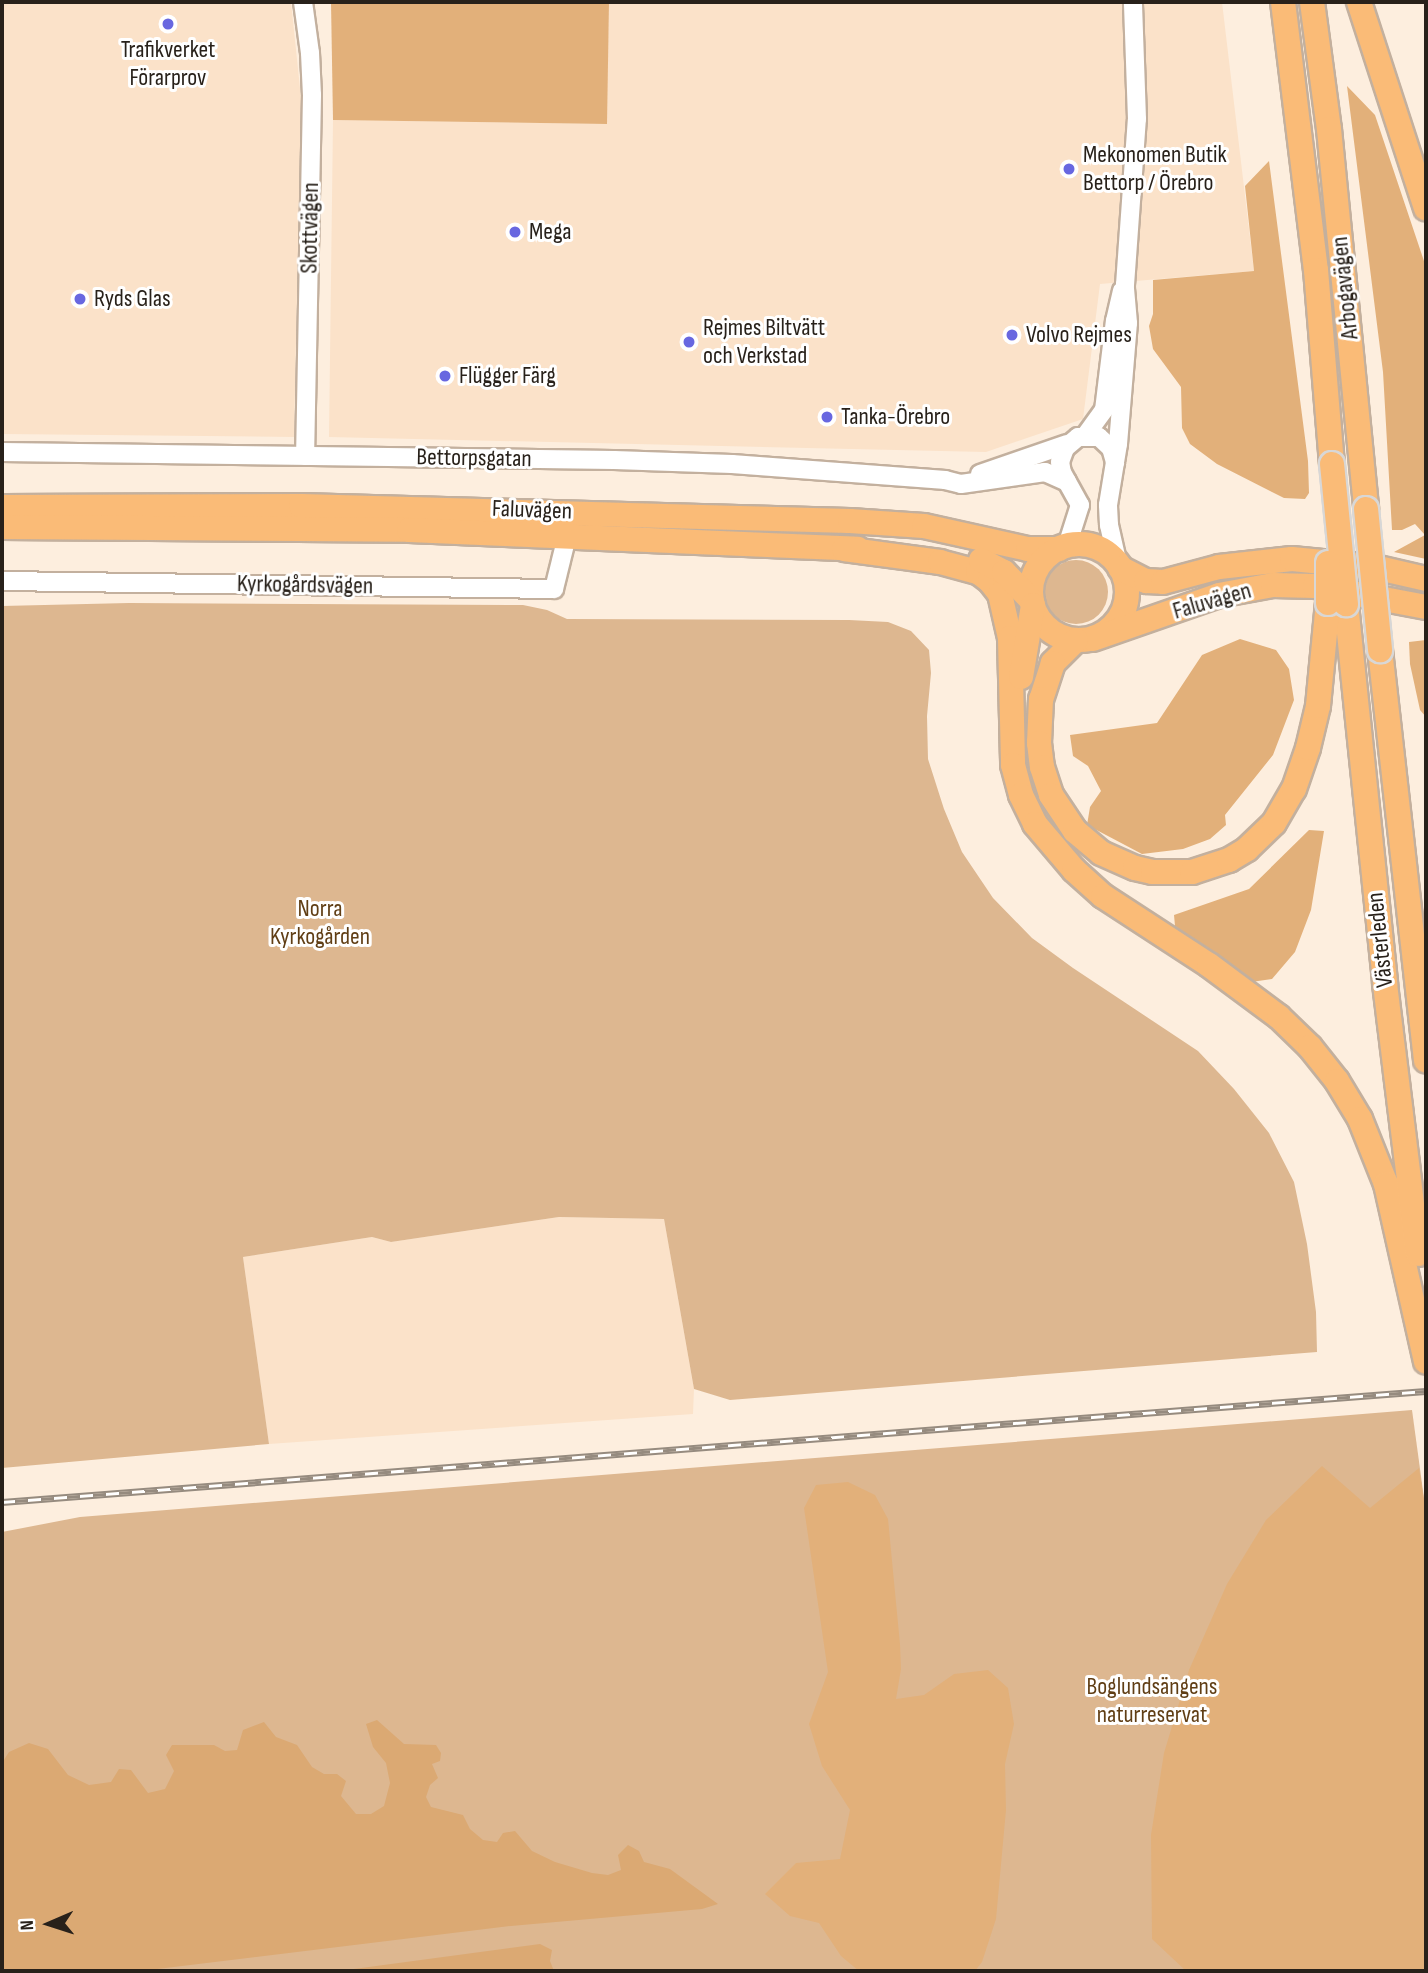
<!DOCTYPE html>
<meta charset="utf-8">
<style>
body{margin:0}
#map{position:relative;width:1428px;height:1973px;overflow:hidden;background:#fdeede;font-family:"Sofia Sans Condensed",sans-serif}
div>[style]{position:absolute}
.built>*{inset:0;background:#fbe2c9}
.green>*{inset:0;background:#ddb790}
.round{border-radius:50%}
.forest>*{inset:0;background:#e2b07a}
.water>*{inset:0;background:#dba973}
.roads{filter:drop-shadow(2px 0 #c3b09e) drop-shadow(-2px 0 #c3b09e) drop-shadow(0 2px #c3b09e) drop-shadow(0 -2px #c3b09e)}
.minor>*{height:18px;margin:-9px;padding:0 9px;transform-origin:9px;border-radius:9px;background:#fff}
.highway>*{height:24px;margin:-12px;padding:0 12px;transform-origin:12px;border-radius:12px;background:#fabb77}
.highway>.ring{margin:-12px;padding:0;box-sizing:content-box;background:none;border:24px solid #fabb77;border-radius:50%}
.rail>*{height:7px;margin-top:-3.5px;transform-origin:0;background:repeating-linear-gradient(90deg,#fff 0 13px,#968b7f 0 26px);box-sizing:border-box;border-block:2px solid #968b7f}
.bridges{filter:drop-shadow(2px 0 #d8d7d6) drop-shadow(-2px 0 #d8d7d6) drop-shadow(0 2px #d8d7d6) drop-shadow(0 -2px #d8d7d6)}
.highway-bridge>*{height:24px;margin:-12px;padding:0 12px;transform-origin:12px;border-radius:12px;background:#fabb77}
.dots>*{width:19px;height:19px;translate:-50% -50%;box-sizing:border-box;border:4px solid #fff;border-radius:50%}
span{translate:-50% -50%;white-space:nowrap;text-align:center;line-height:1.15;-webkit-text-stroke:6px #fff;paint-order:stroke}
.poi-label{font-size:24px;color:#28211a}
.left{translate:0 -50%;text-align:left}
.street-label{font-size:24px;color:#28211a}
.park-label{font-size:24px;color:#603e15}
.frame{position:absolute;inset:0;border:4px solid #28211a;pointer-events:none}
.north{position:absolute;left:14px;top:1889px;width:70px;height:70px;-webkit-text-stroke:5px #fff;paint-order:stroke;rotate:267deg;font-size:19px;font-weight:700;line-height:28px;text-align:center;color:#28211a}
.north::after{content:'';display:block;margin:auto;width:24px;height:32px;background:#28211a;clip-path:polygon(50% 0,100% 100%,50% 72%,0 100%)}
</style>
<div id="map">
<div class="built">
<i style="clip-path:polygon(2px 2px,291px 2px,301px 98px,294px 437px,2px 434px)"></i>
<i style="clip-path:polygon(609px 2px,1222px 2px,1254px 271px,1100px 284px,1083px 419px,986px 452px,329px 437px,333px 120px,606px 124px)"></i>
<i style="clip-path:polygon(559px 1217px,664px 1219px,694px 1389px,693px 1414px,269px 1444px,243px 1257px,372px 1237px,391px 1242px)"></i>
</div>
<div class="green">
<i class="round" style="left:1044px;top:560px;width:64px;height:64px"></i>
<i style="clip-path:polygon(129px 603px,523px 605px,547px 610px,567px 619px,849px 620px,888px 622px,911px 631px,929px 650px,931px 673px,927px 716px,928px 759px,944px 809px,962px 852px,993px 898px,1032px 938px,1073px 968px,1198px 1051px,1234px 1089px,1269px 1133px,1294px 1182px,1307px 1244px,1316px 1312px,1317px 1352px,730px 1400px,694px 1389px,664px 1219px,559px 1217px,391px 1242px,372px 1237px,243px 1257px,269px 1444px,2px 1468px,2px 606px)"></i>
<i style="clip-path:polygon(1412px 1410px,1426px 1513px,1426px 1971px,2px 1971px,2px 1532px,80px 1517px)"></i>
</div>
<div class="forest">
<i style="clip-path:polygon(331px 2px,609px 2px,607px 124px,333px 120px)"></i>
<i style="clip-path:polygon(1347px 86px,1375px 115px,1426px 267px,1426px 559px,1394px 552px,1425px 535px,1415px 524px,1402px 530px,1392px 530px,1383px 372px)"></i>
<i style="clip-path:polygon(1269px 161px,1308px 461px,1309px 493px,1305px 499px,1284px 498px,1217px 464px,1190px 444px,1182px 428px,1181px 387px,1153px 349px,1149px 326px,1153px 314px,1153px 280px,1254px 271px,1245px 186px)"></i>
<i style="clip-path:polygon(1240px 639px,1276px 650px,1289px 669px,1294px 700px,1273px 755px,1225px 815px,1226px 825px,1210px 839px,1183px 849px,1142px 854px,1087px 825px,1090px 807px,1101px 791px,1088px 766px,1073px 756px,1070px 735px,1157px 723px,1202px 655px)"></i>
<i style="clip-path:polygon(1426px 640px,1426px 717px,1420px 710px,1410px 664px,1409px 642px)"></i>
<i style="clip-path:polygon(1309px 830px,1324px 831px,1311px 910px,1295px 952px,1272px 979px,1251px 982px,1175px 926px,1174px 915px,1249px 889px)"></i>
<i style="clip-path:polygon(1322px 1466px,1370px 1508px,1419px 1468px,1426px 1513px,1426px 1971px,1186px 1971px,1152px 1939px,1151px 1835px,1164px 1753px,1189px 1670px,1227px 1584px,1266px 1520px)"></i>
<i style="clip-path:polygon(848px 1482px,875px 1495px,888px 1519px,900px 1644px,901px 1669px,896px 1699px,924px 1695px,954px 1674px,988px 1670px,1008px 1688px,1014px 1724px,1005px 1764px,1006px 1810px,996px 1919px,982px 1962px,975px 1971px,859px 1971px,841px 1956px,819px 1923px,790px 1916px,765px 1894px,796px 1863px,840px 1859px,850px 1810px,822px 1766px,809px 1724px,828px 1672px,804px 1508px,816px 1485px)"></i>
</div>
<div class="water">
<i style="clip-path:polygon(377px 1720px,404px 1744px,436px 1745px,441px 1753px,440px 1761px,432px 1764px,438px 1778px,430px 1785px,426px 1797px,431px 1807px,463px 1815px,470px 1829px,483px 1840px,497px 1842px,503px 1833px,515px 1831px,532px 1851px,555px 1862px,592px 1873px,608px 1875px,621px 1870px,618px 1855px,628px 1845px,639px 1851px,644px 1862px,670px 1869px,718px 1904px,702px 1909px,511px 1926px,141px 1971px,2px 1971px,2px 1763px,9px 1752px,29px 1743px,48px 1749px,68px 1775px,89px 1785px,111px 1782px,119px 1769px,131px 1770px,148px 1793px,165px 1789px,174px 1771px,166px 1755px,172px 1745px,214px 1745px,225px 1751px,237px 1750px,243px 1730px,264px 1722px,276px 1737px,297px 1745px,312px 1767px,324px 1774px,337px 1774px,346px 1781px,341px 1796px,356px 1814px,371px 1814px,384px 1806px,390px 1783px,386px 1763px,373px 1747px,366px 1724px)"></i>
<i style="clip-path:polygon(540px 1944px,552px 1950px,550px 1961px,554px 1971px,339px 1971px)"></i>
</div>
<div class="roads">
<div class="minor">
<i style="left:303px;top:2px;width:51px;rotate:82.2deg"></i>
<i style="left:310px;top:53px;width:42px;rotate:87.3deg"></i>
<i style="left:312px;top:95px;width:361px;rotate:91.1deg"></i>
<i style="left:1085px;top:436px;width:32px;rotate:-54deg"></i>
<i style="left:1104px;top:410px;width:90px;rotate:-83deg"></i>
<i style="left:1115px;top:321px;width:31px;rotate:-77deg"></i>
<i style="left:2px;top:452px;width:612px;rotate:0.75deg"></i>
<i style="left:614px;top:460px;width:118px;rotate:1.9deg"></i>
<i style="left:732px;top:464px;width:214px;rotate:4.3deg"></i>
<i style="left:945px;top:480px;width:16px;rotate:14deg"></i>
<i style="left:961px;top:484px;width:85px;rotate:-8.1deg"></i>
<i style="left:1045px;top:472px;width:24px;rotate:24deg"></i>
<i style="left:980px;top:474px;width:92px;rotate:-19deg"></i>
<i style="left:1067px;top:546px;width:43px;rotate:-72.4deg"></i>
<i style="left:1080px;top:505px;width:37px;rotate:-119deg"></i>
<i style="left:1062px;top:473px;width:11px;rotate:-100deg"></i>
<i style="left:1060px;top:462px;width:15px;rotate:-70deg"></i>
<i style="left:1065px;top:448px;width:17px;rotate:-40deg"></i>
<i style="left:1078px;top:437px;width:21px"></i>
<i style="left:1099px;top:437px;width:16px;rotate:43deg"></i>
<i style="left:1111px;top:448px;width:15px;rotate:74deg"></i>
<i style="left:1118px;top:565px;width:41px;rotate:-102.7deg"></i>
<i style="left:1109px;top:525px;width:20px;rotate:-93deg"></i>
<i style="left:1108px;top:505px;width:62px;rotate:-80.7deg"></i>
<i style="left:1118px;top:444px;width:121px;rotate:-85.3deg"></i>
<i style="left:1128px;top:323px;width:38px;rotate:-95deg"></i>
<i style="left:1125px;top:285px;width:166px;rotate:-85.9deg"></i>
<i style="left:1137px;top:119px;width:117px;rotate:-92deg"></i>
<i style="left:2px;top:581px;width:552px;rotate:0.83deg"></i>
<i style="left:554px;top:589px;width:55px;rotate:-76.2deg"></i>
</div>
<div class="highway">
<i style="left:1283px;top:2px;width:270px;rotate:83deg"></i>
<i style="left:1316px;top:270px;width:195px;rotate:85.3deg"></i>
<i style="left:1312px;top:2px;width:128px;rotate:82.4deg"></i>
<i style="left:1329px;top:129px;width:382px;rotate:84.4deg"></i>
<i style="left:1359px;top:2px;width:217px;rotate:72deg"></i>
<i style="left:2px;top:507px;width:299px;rotate:-0.2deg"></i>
<i style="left:301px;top:506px;width:549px;rotate:1.57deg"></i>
<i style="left:850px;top:521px;width:74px;rotate:3.9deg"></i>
<i style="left:924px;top:526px;width:107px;rotate:12.5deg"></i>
<i style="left:1028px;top:549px;width:31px"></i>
<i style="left:2px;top:527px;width:407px;rotate:0.4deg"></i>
<i style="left:409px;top:530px;width:449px;rotate:2.4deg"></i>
<i class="ring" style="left:1031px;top:544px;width:72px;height:72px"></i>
<i style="left:844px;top:549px;width:97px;rotate:7.7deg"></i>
<i style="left:940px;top:562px;width:39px;rotate:15deg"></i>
<i style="left:978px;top:572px;width:15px;rotate:37deg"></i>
<i style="left:990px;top:581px;width:16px;rotate:52deg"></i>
<i style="left:1000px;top:594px;width:45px;rotate:77.2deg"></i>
<i style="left:1010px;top:638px;width:127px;rotate:88.6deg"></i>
<i style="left:1013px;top:765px;width:31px;rotate:75deg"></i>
<i style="left:1021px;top:795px;width:32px;rotate:64deg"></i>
<i style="left:1035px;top:824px;width:60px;rotate:49.7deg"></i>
<i style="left:1074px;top:870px;width:39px;rotate:42deg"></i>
<i style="left:1103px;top:896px;width:126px;rotate:33.1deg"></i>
<i style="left:1209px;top:965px;width:87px;rotate:36.6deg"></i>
<i style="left:1279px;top:1017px;width:43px;rotate:44.1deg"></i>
<i style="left:1310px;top:1047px;width:43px;rotate:51.5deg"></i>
<i style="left:1337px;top:1081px;width:44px;rotate:58.8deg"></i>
<i style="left:1360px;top:1119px;width:70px;rotate:68.2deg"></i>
<i style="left:1386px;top:1184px;width:182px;rotate:77.3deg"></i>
<i style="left:981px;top:560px;width:26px;rotate:28deg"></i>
<i style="left:1004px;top:572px;width:40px;rotate:46deg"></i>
<i style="left:1120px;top:568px;width:29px;rotate:27deg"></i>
<i style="left:1146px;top:581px;width:17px;rotate:3deg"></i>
<i style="left:1163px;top:582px;width:58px;rotate:-15deg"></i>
<i style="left:1219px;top:567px;width:73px;rotate:-6.3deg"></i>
<i style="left:1292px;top:559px;width:82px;rotate:5.6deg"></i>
<i style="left:1374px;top:567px;width:53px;rotate:13deg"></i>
<i style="left:1346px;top:604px;width:382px;rotate:84.1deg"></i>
<i style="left:1385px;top:984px;width:272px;rotate:83deg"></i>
<i style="left:1093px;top:639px;width:133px;rotate:-19.2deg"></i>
<i style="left:1219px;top:595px;width:55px;rotate:-10.5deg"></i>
<i style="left:1273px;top:585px;width:42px;rotate:1.4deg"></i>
<i style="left:1315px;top:586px;width:113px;rotate:10.7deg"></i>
<i style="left:1076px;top:640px;width:33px;rotate:135deg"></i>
<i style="left:1053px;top:663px;width:38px;rotate:108deg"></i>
<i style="left:1041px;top:699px;width:44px;rotate:92.6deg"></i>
<i style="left:1039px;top:743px;width:24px;rotate:83deg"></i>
<i style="left:1042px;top:767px;width:29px;rotate:72deg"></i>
<i style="left:1051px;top:795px;width:43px;rotate:56.3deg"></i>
<i style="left:1075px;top:831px;width:34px;rotate:40deg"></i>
<i style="left:1101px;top:853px;width:37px;rotate:24deg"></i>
<i style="left:1135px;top:868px;width:18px;rotate:13deg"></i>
<i style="left:1153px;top:872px;width:39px"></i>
<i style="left:1192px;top:872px;width:39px;rotate:-18deg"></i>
<i style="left:1229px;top:860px;width:21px;rotate:-31deg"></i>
<i style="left:1247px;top:849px;width:37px;rotate:-44deg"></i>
<i style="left:1274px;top:823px;width:39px;rotate:-60deg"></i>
<i style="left:1294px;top:789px;width:43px;rotate:-71.1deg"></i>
<i style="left:1308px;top:748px;width:43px;rotate:-76.6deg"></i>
<i style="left:1318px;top:706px;width:103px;rotate:-84.5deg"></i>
<i style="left:1380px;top:650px;width:413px;rotate:83.6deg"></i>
<i style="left:1021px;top:677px;width:73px;rotate:-80.5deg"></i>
</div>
</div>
<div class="rail">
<i style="left:2px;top:1502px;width:1428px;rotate:-4.46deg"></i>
</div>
<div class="bridges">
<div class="highway-bridge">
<i style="left:1332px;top:464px;width:141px;rotate:84.3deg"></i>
<i style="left:1366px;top:509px;width:142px;rotate:84.3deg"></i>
<i style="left:1328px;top:603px;width:40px;rotate:-90deg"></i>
</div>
</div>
<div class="dots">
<i style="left:168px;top:24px;background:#6867e0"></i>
<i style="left:1069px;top:169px;background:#6867e0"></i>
<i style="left:515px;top:232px;background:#6867e0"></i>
<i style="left:80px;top:299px;background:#6867e0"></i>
<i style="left:1012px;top:335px;background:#6867e0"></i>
<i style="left:689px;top:342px;background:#6867e0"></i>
<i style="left:445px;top:376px;background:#6867e0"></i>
<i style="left:827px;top:417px;background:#6867e0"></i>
</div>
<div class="poi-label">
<span style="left:168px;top:64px">Trafikverket<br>Förarprov</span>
<span class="left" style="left:1083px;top:169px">Mekonomen Butik<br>Bettorp / Örebro</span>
<span class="left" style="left:529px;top:232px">Mega</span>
<span class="left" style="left:94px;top:299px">Ryds Glas</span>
<span class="left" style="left:703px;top:342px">Rejmes Biltvätt<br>och Verkstad</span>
<span class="left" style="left:1026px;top:335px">Volvo Rejmes</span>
<span class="left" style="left:459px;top:376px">Flügger Färg</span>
<span class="left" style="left:841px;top:417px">Tanka-Örebro</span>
</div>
<div class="street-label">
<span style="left:310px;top:228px;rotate:-89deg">Skottvägen</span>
<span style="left:1345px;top:288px;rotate:-96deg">Arbogavägen</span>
<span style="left:474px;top:458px;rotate:1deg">Bettorpsgatan</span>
<span style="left:532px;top:510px;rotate:2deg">Faluvägen</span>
<span style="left:305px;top:585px;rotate:1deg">Kyrkogårdsvägen</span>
<span style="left:1212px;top:601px;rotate:-16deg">Faluvägen</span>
<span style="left:1380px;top:940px;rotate:-96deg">Västerleden</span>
</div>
<div class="park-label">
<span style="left:320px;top:923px">Norra<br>Kyrkogården</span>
<span style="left:1152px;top:1701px">Boglundsängens<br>naturreservat</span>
</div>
<div class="frame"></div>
<div class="north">N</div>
</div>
